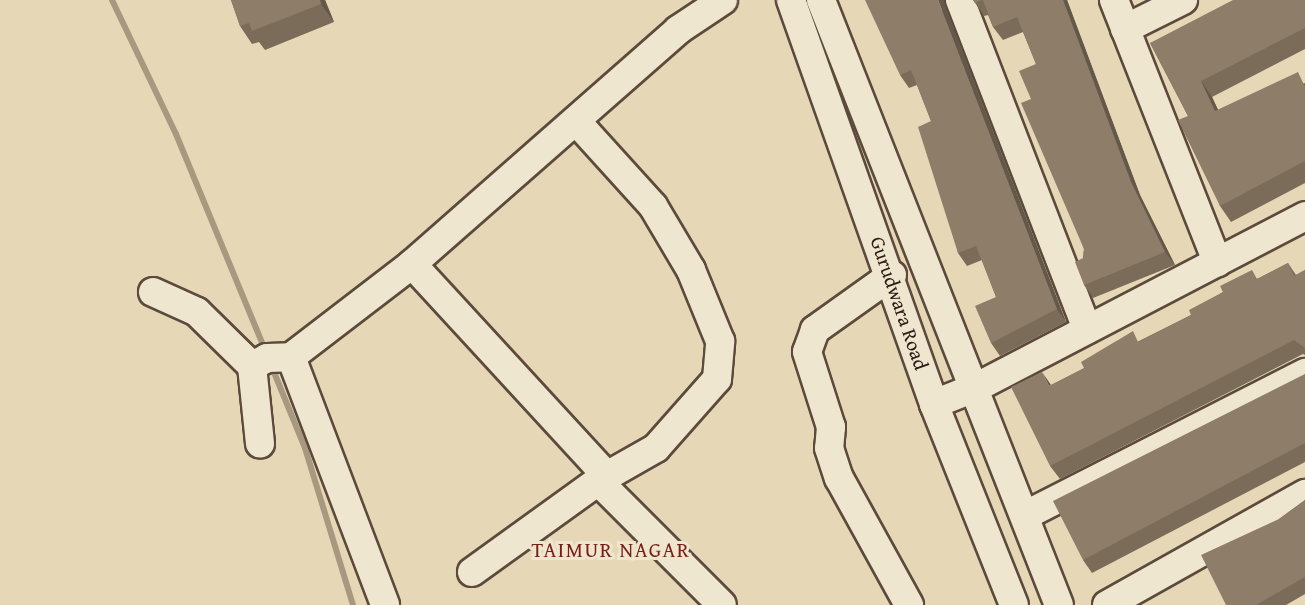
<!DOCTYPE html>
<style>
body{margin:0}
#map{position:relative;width:1305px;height:605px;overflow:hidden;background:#e6d8b6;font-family:"Gentium Book Plus",serif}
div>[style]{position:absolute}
.stream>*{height:6px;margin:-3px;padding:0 3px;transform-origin:3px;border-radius:3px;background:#a7987f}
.roads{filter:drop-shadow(2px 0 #5c4a3c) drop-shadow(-2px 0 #5c4a3c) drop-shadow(0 2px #5c4a3c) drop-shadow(0 -2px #5c4a3c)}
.minor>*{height:28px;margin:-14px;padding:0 14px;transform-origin:14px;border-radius:14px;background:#efe6d0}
.wall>*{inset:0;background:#7a6c59}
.shaded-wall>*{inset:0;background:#635849}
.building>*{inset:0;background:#8e7d68}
span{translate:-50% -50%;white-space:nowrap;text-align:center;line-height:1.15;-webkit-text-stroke:6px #efe6d0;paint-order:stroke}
.street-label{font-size:20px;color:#2e1b13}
.neighbourhood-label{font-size:21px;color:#7a1f14;letter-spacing:1.5px}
</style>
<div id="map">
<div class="stream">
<i style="left:112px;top:0;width:148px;rotate:64.5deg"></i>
<i style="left:176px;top:134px;width:236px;rotate:67.6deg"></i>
<i style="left:271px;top:365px;width:90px;rotate:67.7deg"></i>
<i style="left:305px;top:448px;width:164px;rotate:73deg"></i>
</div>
<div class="roads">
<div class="minor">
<i style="left:791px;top:0;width:429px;rotate:70.5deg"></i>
<i style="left:934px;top:404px;width:216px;rotate:68.3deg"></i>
<i style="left:821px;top:0;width:650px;rotate:68.53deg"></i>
<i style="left:960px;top:0;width:353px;rotate:68.9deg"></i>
<i style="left:1114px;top:0;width:282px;rotate:68.5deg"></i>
<i style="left:1125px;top:29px;width:65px;rotate:-26.6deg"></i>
<i style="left:412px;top:264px;width:288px;rotate:47.4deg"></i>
<i style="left:892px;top:275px;width:95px;rotate:144.5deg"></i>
<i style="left:815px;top:330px;width:23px;rotate:110deg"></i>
<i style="left:807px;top:352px;width:79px;rotate:72.3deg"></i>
<i style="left:831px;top:427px;width:21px;rotate:95deg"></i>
<i style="left:829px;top:448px;width:32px;rotate:72deg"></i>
<i style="left:839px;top:478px;width:145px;rotate:61.1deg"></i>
<i style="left:153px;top:292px;width:48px;rotate:24.4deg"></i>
<i style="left:197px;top:312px;width:77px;rotate:44.5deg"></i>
<i style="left:252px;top:366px;width:78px;rotate:84.1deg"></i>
<i style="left:291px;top:357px;width:265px;rotate:69.2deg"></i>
<i style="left:252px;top:366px;width:17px;rotate:-28deg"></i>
<i style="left:267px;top:358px;width:24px;rotate:-2deg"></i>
<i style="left:291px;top:357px;width:153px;rotate:-37.5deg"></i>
<i style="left:412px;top:264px;width:354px;rotate:-41.3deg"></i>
<i style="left:678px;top:30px;width:54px;rotate:-33.7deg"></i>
<i style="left:934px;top:404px;width:46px;rotate:-21.6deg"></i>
<i style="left:977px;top:387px;width:370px;rotate:-27.5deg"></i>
<i style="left:598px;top:481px;width:175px;rotate:45deg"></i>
<i style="left:1026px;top:515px;width:313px;rotate:-27deg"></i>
<i style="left:472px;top:572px;width:155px;rotate:-35.8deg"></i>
<i style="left:598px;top:481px;width:67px;rotate:-29.6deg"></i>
<i style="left:656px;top:448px;width:92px;rotate:-48.5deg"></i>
<i style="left:717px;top:379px;width:38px;rotate:-85deg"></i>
<i style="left:720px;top:341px;width:77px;rotate:-112.2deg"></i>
<i style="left:691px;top:270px;width:74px;rotate:-120.7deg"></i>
<i style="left:653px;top:206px;width:115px;rotate:-132.2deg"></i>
<i style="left:1107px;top:605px;width:227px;rotate:-29.3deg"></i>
</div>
</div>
<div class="wall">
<i style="clip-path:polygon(231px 0,325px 0,334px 22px,265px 50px,259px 42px,252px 44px,240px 26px)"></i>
<i style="clip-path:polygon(973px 0,1067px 0,1140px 195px,1175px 265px,1093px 298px,1084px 285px,1083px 258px,1084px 249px,1031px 99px,1036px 64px,1023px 32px,1003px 40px,993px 27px,988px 15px,984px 16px)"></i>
<i style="clip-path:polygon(1305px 0,1305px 49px,1212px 97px,1218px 110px,1305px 83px,1305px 183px,1231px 222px,1220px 206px,1188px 116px,1150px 43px)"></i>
<i style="clip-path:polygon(945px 6px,1066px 322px,1000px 356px,991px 343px,996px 297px,982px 260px,967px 266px,958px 253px,931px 121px,917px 85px,909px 88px,900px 75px)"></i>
<i style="clip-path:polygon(1288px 263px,1296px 275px,1305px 270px,1305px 355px,1303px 354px,1060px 479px,1050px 466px,1051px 385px,1191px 315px,1223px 292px,1259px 278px)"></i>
<i style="clip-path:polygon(1305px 374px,1305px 462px,1092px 573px,1083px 560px)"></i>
<i style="clip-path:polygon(1305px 500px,1305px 594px,1286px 605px,1226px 605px,1279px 519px)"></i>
</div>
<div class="shaded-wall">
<i style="clip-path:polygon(320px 0,325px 0,334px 22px,321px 4px)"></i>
<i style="clip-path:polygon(938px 0,944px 0,945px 6px,1066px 322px,1057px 309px)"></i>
<i style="clip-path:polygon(1063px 0,1067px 0,1140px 195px,1175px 265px,1165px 252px,1131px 182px)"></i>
<i style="clip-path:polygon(1201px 81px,1212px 97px,1226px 127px,1215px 111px)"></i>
<i style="clip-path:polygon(1042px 372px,1051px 385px,1049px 386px)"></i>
</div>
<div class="building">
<i style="clip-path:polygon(231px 0,320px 0,321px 4px,252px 31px,249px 23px,240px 26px)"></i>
<i style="clip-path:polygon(865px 0,938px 0,1057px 309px,991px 343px,975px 306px,996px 297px,976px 246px,958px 253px,918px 127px,931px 121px,911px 70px,900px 75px)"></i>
<i style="clip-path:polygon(973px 0,982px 0,975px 3px)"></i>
<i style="clip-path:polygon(983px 0,1063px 0,1131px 182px,1165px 252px,1084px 285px,1075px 262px,1083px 258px,1084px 249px,1021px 103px,1031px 99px,1019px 71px,1036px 64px,1017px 17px,993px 27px)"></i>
<i style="clip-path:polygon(1233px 0,1305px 0,1305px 28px,1201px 81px,1215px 111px,1298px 72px,1305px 87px,1305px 161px,1220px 206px,1178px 120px,1188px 116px,1150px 43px)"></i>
<i style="clip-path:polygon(1288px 263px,1294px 276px,1305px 270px,1305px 348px,1294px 340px,1050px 466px,1011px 387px,1042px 372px,1049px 386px,1084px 368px,1081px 362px,1133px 331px,1138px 342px,1191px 315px,1189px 310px,1223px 292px,1220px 286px,1252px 270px,1257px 279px)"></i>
<i style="clip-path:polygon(1305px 374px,1305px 443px,1083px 560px,1053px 501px)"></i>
<i style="clip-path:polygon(1305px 500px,1305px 577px,1256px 605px,1226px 605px,1201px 555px,1279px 519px)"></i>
</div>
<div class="street-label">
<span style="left:900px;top:303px;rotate:71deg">Gurudwara Road</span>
</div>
<div class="neighbourhood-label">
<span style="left:611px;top:550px">TAIMUR NAGAR</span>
</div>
</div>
